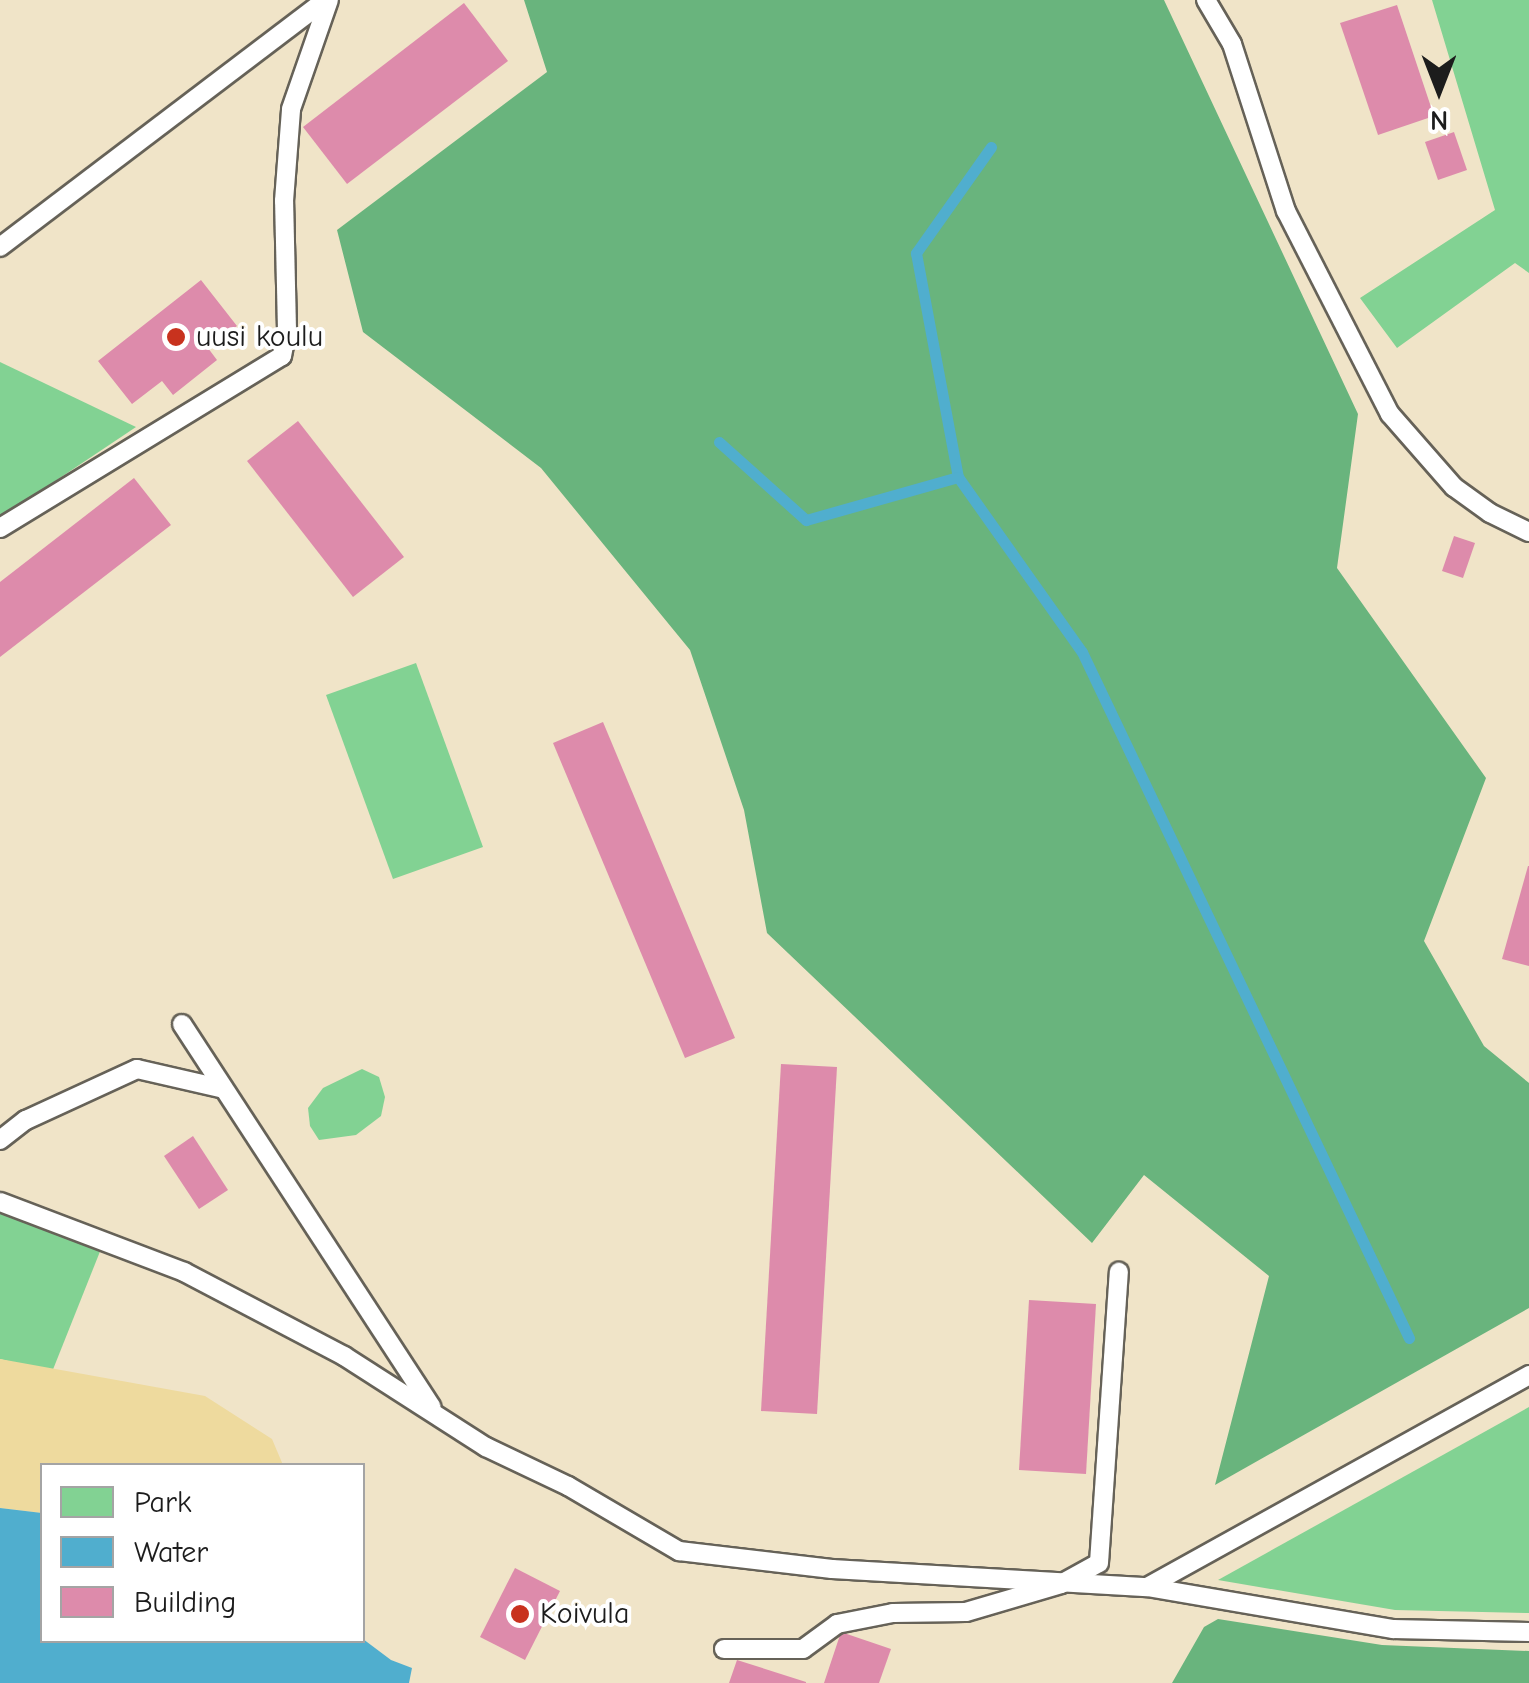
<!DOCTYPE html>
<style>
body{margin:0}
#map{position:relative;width:1529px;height:1683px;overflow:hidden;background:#f0e4c8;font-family:"Comic Neue",sans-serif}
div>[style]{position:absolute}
.green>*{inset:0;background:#82d293}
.forest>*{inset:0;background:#69b47d}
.sand>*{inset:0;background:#eeda9e}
.water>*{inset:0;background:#50aece}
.stream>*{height:11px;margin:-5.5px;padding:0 5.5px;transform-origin:5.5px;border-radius:5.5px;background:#50aece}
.building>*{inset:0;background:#dd8bab}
.roads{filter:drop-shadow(2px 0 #666258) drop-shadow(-2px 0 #666258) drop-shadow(0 2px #666258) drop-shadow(0 -2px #666258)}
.lane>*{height:18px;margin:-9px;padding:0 9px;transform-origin:9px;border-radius:9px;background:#fff}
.dots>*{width:28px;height:28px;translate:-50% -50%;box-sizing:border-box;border:5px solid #fff;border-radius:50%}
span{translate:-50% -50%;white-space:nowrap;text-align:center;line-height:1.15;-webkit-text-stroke:8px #fff;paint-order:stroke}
.poi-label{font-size:30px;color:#1c1c1c}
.left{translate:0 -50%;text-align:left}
.legend{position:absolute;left:40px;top:1463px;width:325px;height:180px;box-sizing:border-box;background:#fff;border:2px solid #a4a4a4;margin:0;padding:12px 18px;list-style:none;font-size:30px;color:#1c1c1c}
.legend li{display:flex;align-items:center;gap:20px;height:50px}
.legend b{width:50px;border:2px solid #a4a4a4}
.north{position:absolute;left:1389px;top:40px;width:100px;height:100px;-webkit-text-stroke:8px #fff;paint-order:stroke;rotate:180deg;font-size:28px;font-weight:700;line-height:40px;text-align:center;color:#1c1c1c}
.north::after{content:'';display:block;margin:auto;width:35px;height:45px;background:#1c1c1c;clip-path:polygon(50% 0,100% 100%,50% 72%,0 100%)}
</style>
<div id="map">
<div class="green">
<i style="clip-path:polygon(1432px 0,1529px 0,1529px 273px,1515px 263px,1397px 348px,1360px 298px,1495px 210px)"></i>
<i style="clip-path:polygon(0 362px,136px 427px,0 518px)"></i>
<i style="clip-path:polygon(416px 663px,483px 847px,393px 879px,326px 695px)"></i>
<i style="clip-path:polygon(362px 1069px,379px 1077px,385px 1097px,381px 1116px,356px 1135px,319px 1140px,310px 1126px,308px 1108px,323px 1088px)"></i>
<i style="clip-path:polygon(0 1212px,101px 1249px,52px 1372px,0 1359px)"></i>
<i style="clip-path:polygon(1529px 1407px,1529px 1613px,1395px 1610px,1218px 1580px)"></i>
</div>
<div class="forest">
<i style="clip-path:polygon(524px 0,1164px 0,1358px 414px,1337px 568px,1486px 778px,1424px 941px,1484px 1046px,1529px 1083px,1529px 1308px,1215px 1485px,1269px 1276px,1144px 1175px,1092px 1243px,767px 933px,744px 810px,690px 650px,541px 468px,363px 332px,337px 230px,547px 72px)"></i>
<i style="clip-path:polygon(1218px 1619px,1382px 1645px,1529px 1651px,1529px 1683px,1172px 1683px,1204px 1627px)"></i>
</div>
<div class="sand">
<i style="clip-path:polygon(0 1359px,205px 1396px,272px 1439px,283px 1465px,42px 1466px,42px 1513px,0 1508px)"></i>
</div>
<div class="water">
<i style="clip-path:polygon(0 1508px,42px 1513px,42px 1640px,363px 1639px,391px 1660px,412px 1668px,409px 1683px,0 1683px)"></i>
</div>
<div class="stream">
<i style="left:991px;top:147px;width:130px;rotate:125.3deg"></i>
<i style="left:916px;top:253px;width:228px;rotate:79.4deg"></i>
<i style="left:958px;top:477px;width:214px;rotate:54.7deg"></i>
<i style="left:1082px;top:652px;width:760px;rotate:64.51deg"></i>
<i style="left:719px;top:442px;width:117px;rotate:41.9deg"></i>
<i style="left:806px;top:520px;width:158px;rotate:-15.8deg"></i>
</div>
<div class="building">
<i style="clip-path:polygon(464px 3px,508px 61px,347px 184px,303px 127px)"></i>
<i style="clip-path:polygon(1397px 5px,1434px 116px,1378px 135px,1340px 23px)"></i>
<i style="clip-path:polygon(1454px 132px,1467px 170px,1438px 180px,1425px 142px)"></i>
<i style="clip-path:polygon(201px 280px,237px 326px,208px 348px,217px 360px,173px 395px,162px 381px,132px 404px,98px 361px)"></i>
<i style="clip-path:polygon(298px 421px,404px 557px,353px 597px,247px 461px)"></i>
<i style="clip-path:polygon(134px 478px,171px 525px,0 657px,0 582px)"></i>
<i style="clip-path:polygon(1454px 536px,1475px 543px,1463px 578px,1442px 571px)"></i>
<i style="clip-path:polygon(603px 722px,735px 1038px,685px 1058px,553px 743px)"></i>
<i style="clip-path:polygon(1528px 866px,1529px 866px,1529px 966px,1502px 959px)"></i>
<i style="clip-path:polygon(781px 1064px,837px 1067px,817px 1414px,761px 1411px)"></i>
<i style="clip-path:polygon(193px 1136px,228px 1190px,199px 1209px,164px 1156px)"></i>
<i style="clip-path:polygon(1029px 1300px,1096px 1304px,1086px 1474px,1019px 1470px)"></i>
<i style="clip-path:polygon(515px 1568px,560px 1591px,525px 1660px,480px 1637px)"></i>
<i style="clip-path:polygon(841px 1632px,891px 1649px,879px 1683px,824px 1683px)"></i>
<i style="clip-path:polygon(737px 1660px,806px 1682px,806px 1683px,729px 1683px)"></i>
</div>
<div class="roads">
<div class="lane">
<i style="left:1206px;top:0;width:51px;rotate:59.4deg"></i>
<i style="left:1232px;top:44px;width:176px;rotate:72.1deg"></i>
<i style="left:1286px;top:211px;width:228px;rotate:62.9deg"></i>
<i style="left:1390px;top:414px;width:97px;rotate:48.8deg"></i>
<i style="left:1454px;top:487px;width:44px;rotate:35.8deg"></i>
<i style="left:1490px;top:513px;width:43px;rotate:26deg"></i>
<i style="left:0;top:247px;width:409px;rotate:-37.2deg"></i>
<i style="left:0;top:528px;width:330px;rotate:-31.4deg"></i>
<i style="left:282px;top:356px;width:26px;rotate:-79deg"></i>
<i style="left:287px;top:330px;width:129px;rotate:-91.3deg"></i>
<i style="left:284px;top:201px;width:92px;rotate:-85.6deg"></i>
<i style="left:291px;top:109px;width:115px;rotate:-70.8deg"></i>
<i style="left:182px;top:1024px;width:457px;rotate:56.9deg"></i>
<i style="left:0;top:1140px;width:33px;rotate:-38deg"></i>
<i style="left:26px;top:1120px;width:122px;rotate:-24.7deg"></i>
<i style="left:137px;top:1069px;width:85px;rotate:12.9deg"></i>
<i style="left:0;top:1202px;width:197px;rotate:20.8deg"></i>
<i style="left:184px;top:1272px;width:181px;rotate:27.7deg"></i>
<i style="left:344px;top:1356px;width:169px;rotate:32.7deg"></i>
<i style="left:486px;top:1447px;width:91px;rotate:25.4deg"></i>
<i style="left:568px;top:1486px;width:129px;rotate:30.4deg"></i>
<i style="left:679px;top:1551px;width:154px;rotate:6.7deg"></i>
<i style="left:832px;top:1569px;width:316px;rotate:3.3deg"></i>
<i style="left:1147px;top:1587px;width:437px;rotate:-29deg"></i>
<i style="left:1147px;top:1587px;width:250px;rotate:9.7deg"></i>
<i style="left:1393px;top:1629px;width:136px;rotate:1.3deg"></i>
<i style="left:724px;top:1649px;width:79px"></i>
<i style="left:803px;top:1649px;width:42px;rotate:-36.3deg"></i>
<i style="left:837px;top:1624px;width:57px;rotate:-11.1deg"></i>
<i style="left:893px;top:1613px;width:73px;rotate:-0.8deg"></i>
<i style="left:966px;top:1612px;width:99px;rotate:-16.4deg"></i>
<i style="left:1061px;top:1584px;width:43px;rotate:-28.9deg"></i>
<i style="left:1099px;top:1563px;width:292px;rotate:-86.1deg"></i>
</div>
</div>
<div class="dots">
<i style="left:176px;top:337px;background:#c8321e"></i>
<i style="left:520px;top:1614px;background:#c8321e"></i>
</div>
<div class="poi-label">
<span class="left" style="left:196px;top:337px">uusi koulu</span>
<span class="left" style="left:540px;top:1614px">Koivula</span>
</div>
<ul class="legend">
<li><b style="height:28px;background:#82d293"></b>Park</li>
<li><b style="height:28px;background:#50aece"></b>Water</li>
<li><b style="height:28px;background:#dd8bab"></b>Building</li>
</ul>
<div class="north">N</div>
</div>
